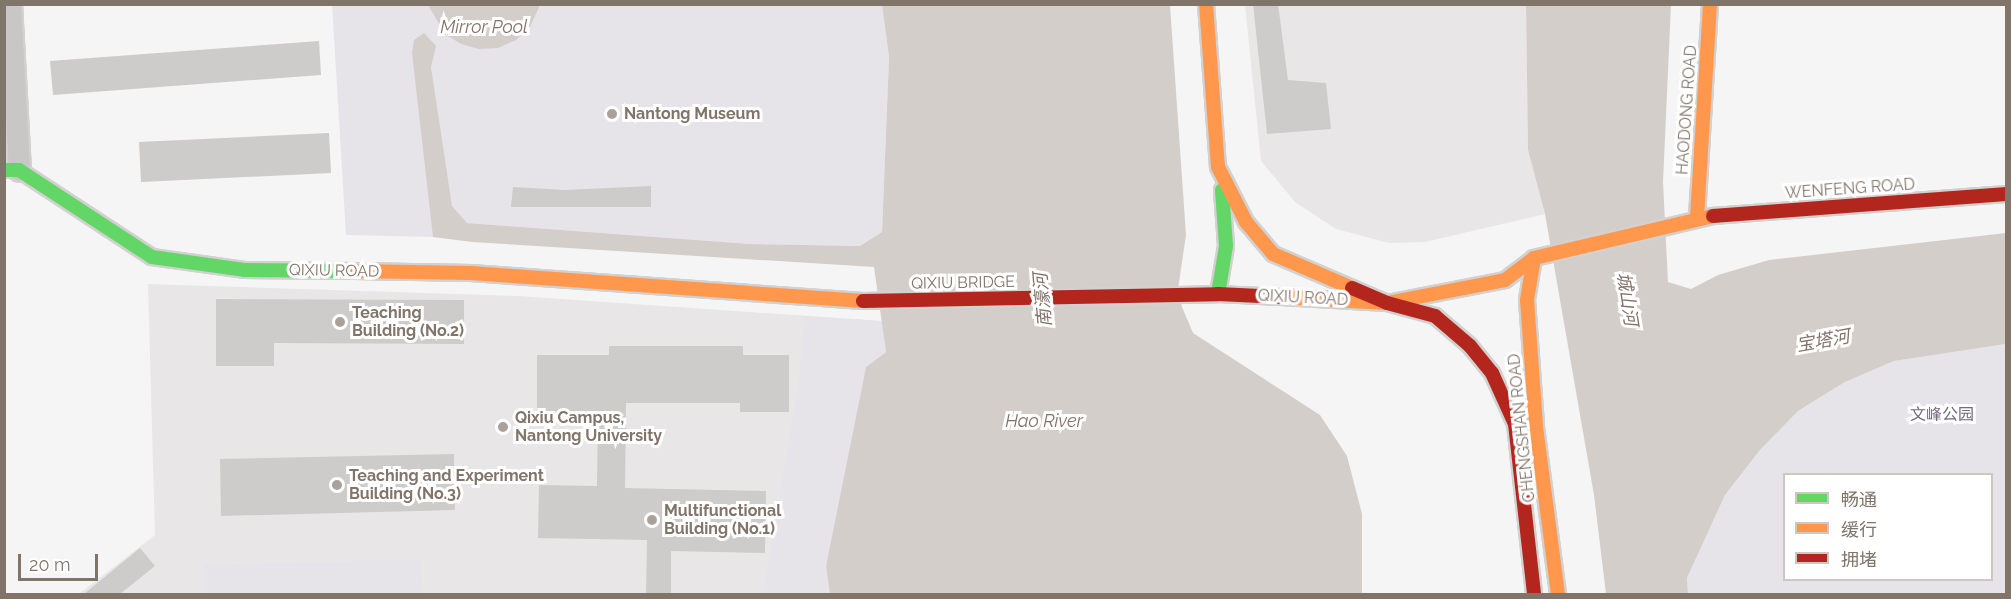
<!DOCTYPE html>
<meta charset="utf-8">
<style>
body{margin:0}
#map{position:relative;width:2011px;height:599px;overflow:hidden;background:#f5f5f6;font-family:Raleway,"Noto Sans SC",sans-serif}
div>[style]{position:absolute}
.built>*{inset:0;background:#e8e6e7}
.green>*{inset:0;background:#e6e4e8}
.water>*{inset:0;background:#d4cecb}
.building>*{inset:0;background:#cdcccb}
.roads{filter:drop-shadow(2px 0 #d2d1d0) drop-shadow(-2px 0 #d2d1d0) drop-shadow(0 2px #d2d1d0) drop-shadow(0 -2px #d2d1d0)}
.street>*{height:21px;margin:-10.5px;padding:0 10.5px;transform-origin:10.5px;border-radius:10.5px;background:#c9c7c6}
.fast>*{height:14px;margin:-7px;padding:0 7px;transform-origin:7px;border-radius:7px;background:#63d668}
.slow>*{height:14px;margin:-7px;padding:0 7px;transform-origin:7px;border-radius:7px;background:#ff974d}
.jam>*{height:14px;margin:-7px;padding:0 7px;transform-origin:7px;border-radius:7px;background:#b3261e}
.dots>*{width:16px;height:16px;translate:-50% -50%;box-sizing:border-box;border:3px solid #fff;border-radius:50%}
span{translate:-50% -50%;white-space:nowrap;text-align:center;line-height:1.15;-webkit-text-stroke:6px #fff;paint-order:stroke}
.street-label{font-size:16px;color:#817469}
.poi-label{font-size:16px;color:#817469;font-weight:700}
.left{translate:0 -50%;text-align:left}
.park-label{font-size:16px;color:#766779}
.water-label{font-size:18px;color:#84726a;font-style:italic}
.frame{position:absolute;inset:0;border:6px solid #817469;pointer-events:none}
.legend{position:absolute;left:1783px;top:473px;width:210px;height:108px;box-sizing:border-box;background:#fff;border:2px solid #cdc7c3;margin:0;padding:8px 10px;list-style:none;font-size:18px;color:#817469}
.legend li{display:flex;align-items:center;gap:12px;height:30px}
.legend b{width:30px;border:2px solid #cdc7c3}
.scale{position:absolute;left:18px;top:554px;width:80px;height:27px;box-sizing:border-box;border:3px solid #817469;border-top:0;padding-left:8px;font-size:18px;line-height:21px;white-space:nowrap;color:#817469;-webkit-text-stroke:4px #fff;paint-order:stroke}
</style>
<div id="map">
<div class="built">
<i style="clip-path:polygon(1245px 5px,1526px 5px,1528px 150px,1545px 214px,1425px 242px,1389px 243px,1336px 229px,1295px 202px,1261px 161px)"></i>
<i style="clip-path:polygon(148px 284px,518px 296px,882px 321px,866px 367px,826px 566px,830px 594px,79px 594px,155px 535px)"></i>
</div>
<div class="green">
<i style="clip-path:polygon(332px 5px,882px 5px,889px 57px,882px 232px,860px 246px,750px 244px,467px 223px,433px 237px,346px 235px)"></i>
<i style="clip-path:polygon(804px 316px,882px 321px,886px 352px,866px 367px,826px 566px,830px 594px,763px 594px,800px 374px)"></i>
<i style="clip-path:polygon(evenodd,2006px 344px,2006px 594px,1688px 594px,1687px 578px,1725px 495px,1760px 450px,1798px 411px,1845px 382px,1894px 361px,2006px 344px,1784px 474px,1992px 474px,1992px 580px,1784px 580px,1784px 474px)"></i>
<i style="clip-path:polygon(421px 559px,422px 594px,204px 594px,203px 565px)"></i>
</div>
<div class="water">
<i style="clip-path:polygon(428px 5px,428px 4px,540px 5px,530px 27px,516px 40px,498px 48px,479px 49px,461px 44px,445px 34px)"></i>
<i style="clip-path:polygon(882px 5px,1170px 5px,1186px 235px,1178px 289px,1182px 307px,1193px 333px,1320px 415px,1347px 456px,1362px 514px,1362px 594px,830px 594px,826px 566px,866px 367px,886px 352px,874px 267px,472px 242px,433px 237px,412px 53px,414px 40px,424px 33px,436px 46px,431px 67px,452px 206px,467px 223px,750px 244px,860px 246px,882px 232px,889px 57px)"></i>
<i style="clip-path:polygon(1526px 5px,1671px 5px,1663px 182px,1668px 282px,1691px 289px,1718px 275px,1769px 260px,2006px 233px,2006px 344px,1894px 361px,1845px 382px,1798px 411px,1760px 450px,1725px 495px,1687px 578px,1688px 594px,1606px 594px,1594px 495px,1545px 214px,1528px 150px)"></i>
</div>
<div class="building">
<i style="clip-path:polygon(1253px 4px,1278px 4px,1288px 80px,1326px 83px,1331px 129px,1267px 134px)"></i>
<i style="clip-path:polygon(319px 41px,321px 75px,53px 95px,50px 61px)"></i>
<i style="clip-path:polygon(329px 133px,331px 173px,141px 182px,139px 142px)"></i>
<i style="clip-path:polygon(651px 186px,651px 207px,511px 207px,513px 187px,565px 190px)"></i>
<i style="clip-path:polygon(216px 299px,464px 300px,464px 344px,274px 343px,274px 366px,216px 366px)"></i>
<i style="clip-path:polygon(609px 346px,743px 346px,743px 355px,789px 355px,789px 412px,740px 412px,740px 403px,626px 403px,625px 488px,766px 491px,765px 553px,671px 551px,671px 594px,646px 594px,647px 540px,538px 538px,539px 485px,597px 486px,598px 412px,537px 413px,537px 355px,609px 355px)"></i>
<i style="clip-path:polygon(454px 454px,455px 510px,221px 516px,220px 459px)"></i>
<i style="clip-path:polygon(140px 548px,155px 566px,120px 594px,84px 594px)"></i>
</div>
<div class="roads">
<div class="street">
<i style="left:10px;top:4px;width:166px;rotate:86.9deg"></i>
</div>
<div class="fast">
<i style="left:4px;top:170px;width:15px"></i>
<i style="left:19px;top:170px;width:159px;rotate:33.2deg"></i>
<i style="left:152px;top:257px;width:93px;rotate:8deg"></i>
<i style="left:244px;top:270px;width:111px;rotate:0.5deg"></i>
<i style="left:1218px;top:294px;width:49px;rotate:-80.5deg"></i>
<i style="left:1226px;top:246px;width:56px;rotate:-94.1deg"></i>
</div>
<div class="slow">
<i style="left:1206px;top:4px;width:163px;rotate:85.8deg"></i>
<i style="left:1218px;top:167px;width:62px;rotate:63deg"></i>
<i style="left:1246px;top:222px;width:42px;rotate:49.8deg"></i>
<i style="left:1273px;top:254px;width:86px;rotate:23.3deg"></i>
<i style="left:1697px;top:217px;width:213px;rotate:-86.5deg"></i>
<i style="left:1534px;top:258px;width:43px;rotate:99.5deg"></i>
<i style="left:1527px;top:300px;width:127px;rotate:85.9deg"></i>
<i style="left:1536px;top:427px;width:168px;rotate:82.5deg"></i>
<i style="left:355px;top:271px;width:116px;rotate:1deg"></i>
<i style="left:471px;top:273px;width:393px;rotate:4.1deg"></i>
<i style="left:1281px;top:297px;width:106px;rotate:3.2deg"></i>
<i style="left:1387px;top:303px;width:120px;rotate:-11deg"></i>
<i style="left:1505px;top:280px;width:36px;rotate:-37deg"></i>
<i style="left:1534px;top:258px;width:184px;rotate:-13.2deg"></i>
</div>
<div class="jam">
<i style="left:1713px;top:216px;width:294px;rotate:-4.3deg"></i>
<i style="left:1352px;top:288px;width:38px;rotate:23deg"></i>
<i style="left:1387px;top:303px;width:50px;rotate:15.2deg"></i>
<i style="left:1435px;top:316px;width:46px;rotate:40.6deg"></i>
<i style="left:1470px;top:346px;width:35px;rotate:51deg"></i>
<i style="left:1492px;top:373px;width:56px;rotate:65.7deg"></i>
<i style="left:1515px;top:424px;width:171px;rotate:83.6deg"></i>
<i style="left:863px;top:301px;width:355px;rotate:-1.1deg"></i>
<i style="left:1218px;top:294px;width:63px;rotate:2.7deg"></i>
</div>
</div>
<div class="dots">
<i style="left:612px;top:114px;background:#aaa19a"></i>
<i style="left:340px;top:322px;background:#aaa19a"></i>
<i style="left:503px;top:427px;background:#aaa19a"></i>
<i style="left:337px;top:485px;background:#aaa19a"></i>
<i style="left:652px;top:520px;background:#aaa19a"></i>
</div>
<div class="street-label">
<span style="left:1687px;top:110px;rotate:-86deg">HAODONG ROAD</span>
<span style="left:1850px;top:189px;rotate:-4deg">WENFENG ROAD</span>
<span style="left:334px;top:271px;rotate:1deg">QIXIU ROAD</span>
<span style="left:963px;top:283px;rotate:-1deg">QIXIU BRIDGE</span>
<span style="left:1303px;top:298px;rotate:3deg">QIXIU ROAD</span>
<span style="left:1522px;top:428px;rotate:-96deg">CHENGSHAN ROAD</span>
</div>
<div class="poi-label">
<span class="left" style="left:624px;top:114px">Nantong Museum</span>
<span class="left" style="left:352px;top:322px">Teaching<br>Building (No.2)</span>
<span class="left" style="left:515px;top:427px">Qixiu Campus,<br>Nantong University</span>
<span class="left" style="left:349px;top:485px">Teaching and Experiment<br>Building (No.3)</span>
<span class="left" style="left:664px;top:520px">Multifunctional<br>Building (No.1)</span>
</div>
<div class="park-label">
<span style="left:1942px;top:415px">文峰公园</span>
</div>
<div class="water-label">
<span style="left:484px;top:27px">Mirror Pool</span>
<span style="left:1627px;top:299px;rotate:81deg">城山河</span>
<span style="left:1043px;top:300px;rotate:-95deg">南濠河</span>
<span style="left:1823px;top:341px;rotate:-10deg">宝塔河</span>
<span style="left:1044px;top:421px">Hao River</span>
</div>
<div class="frame"></div>
<ul class="legend">
<li><b style="height:8px;background:#63d668"></b>畅通</li>
<li><b style="height:8px;background:#ff974d"></b>缓行</li>
<li><b style="height:8px;background:#b3261e"></b>拥堵</li>
</ul>
<div class="scale">20 m</div>
</div>
